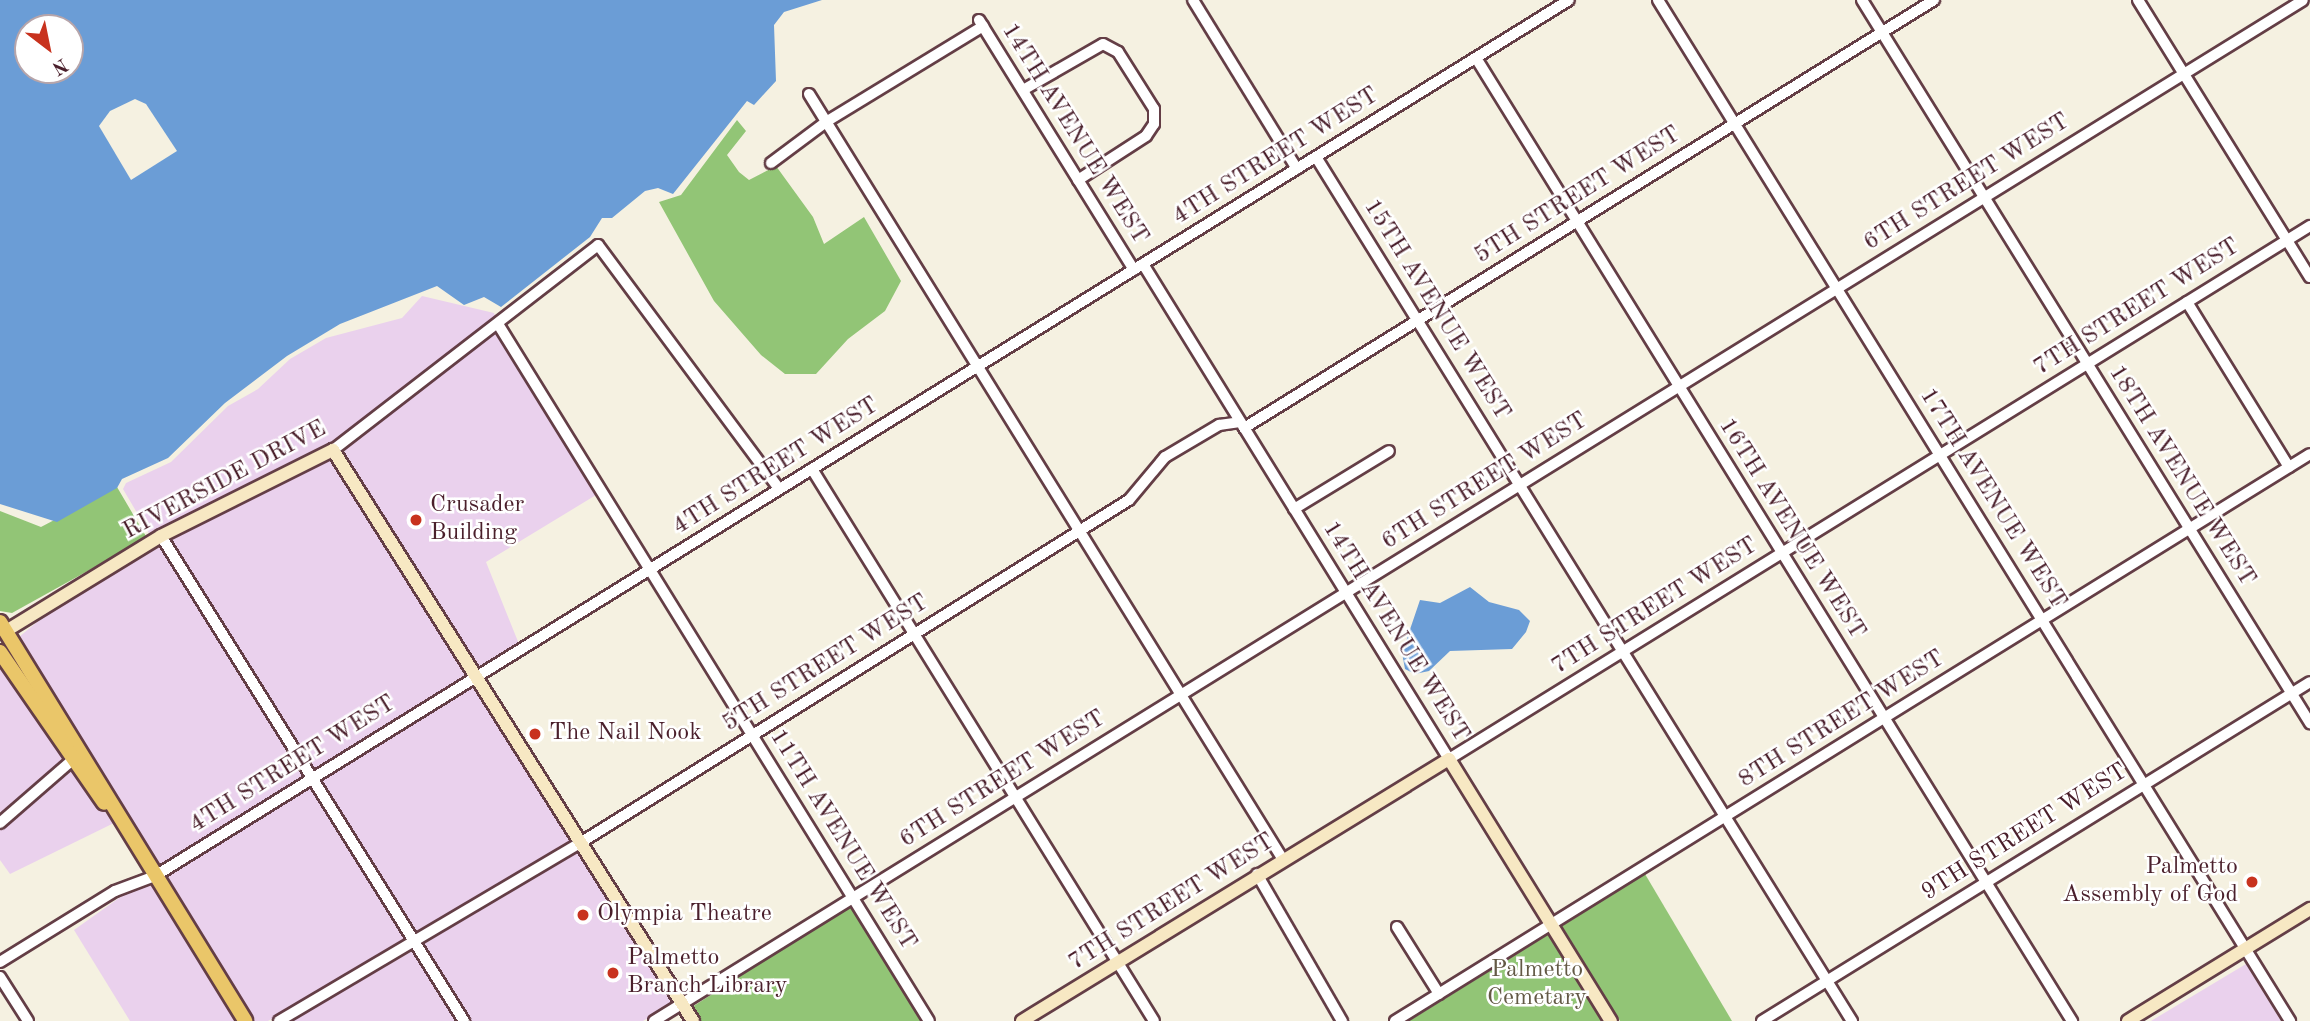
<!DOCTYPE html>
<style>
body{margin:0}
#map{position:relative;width:2310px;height:1021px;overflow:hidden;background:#f5f1e1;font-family:"Old Standard TT",serif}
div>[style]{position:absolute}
.built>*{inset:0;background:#ead1ed}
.green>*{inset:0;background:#92c576}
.water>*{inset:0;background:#6b9dd6}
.pier>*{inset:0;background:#f5f1e1}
.roads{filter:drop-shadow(2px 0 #643e46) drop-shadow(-2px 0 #643e46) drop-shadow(0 2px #643e46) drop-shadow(0 -2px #643e46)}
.street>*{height:10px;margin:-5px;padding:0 5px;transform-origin:5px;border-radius:5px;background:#fff}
.secondary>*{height:12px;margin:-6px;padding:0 6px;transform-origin:6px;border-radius:6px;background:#f7e8c3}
.primary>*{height:14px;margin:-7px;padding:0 7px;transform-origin:7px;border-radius:7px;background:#eac669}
.dots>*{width:19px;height:19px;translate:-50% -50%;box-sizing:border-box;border:4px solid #fff;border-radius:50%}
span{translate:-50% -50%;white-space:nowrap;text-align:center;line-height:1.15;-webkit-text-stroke:5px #fff;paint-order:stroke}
.street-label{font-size:24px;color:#4a1f2b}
.poi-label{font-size:24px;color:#4a1f2b}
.left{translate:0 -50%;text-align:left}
.right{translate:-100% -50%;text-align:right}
.park-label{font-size:24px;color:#635945}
.north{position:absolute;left:14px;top:14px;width:70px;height:70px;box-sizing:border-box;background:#fff;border:2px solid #b7a5aa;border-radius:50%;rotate:148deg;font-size:19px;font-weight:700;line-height:28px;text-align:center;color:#4a1f2b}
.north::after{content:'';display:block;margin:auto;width:24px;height:32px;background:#c8321e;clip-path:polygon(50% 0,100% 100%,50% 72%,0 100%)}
</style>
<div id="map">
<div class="built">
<i style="clip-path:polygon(422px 296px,494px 313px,496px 319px,330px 446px,150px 535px,123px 489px,126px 483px,171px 462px,228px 406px,258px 389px,290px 359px,326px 338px,402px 318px)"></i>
<i style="clip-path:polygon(497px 332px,596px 495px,486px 562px,519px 644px,476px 670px,340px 452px)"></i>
<i style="clip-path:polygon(332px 457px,468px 676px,314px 771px,168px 538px)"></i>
<i style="clip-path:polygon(159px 543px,305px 776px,156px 869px,19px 637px,67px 597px)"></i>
<i style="clip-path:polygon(0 661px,65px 759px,2px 814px,0 811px)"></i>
<i style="clip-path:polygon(474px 685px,573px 841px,416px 935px,320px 780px)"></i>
<i style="clip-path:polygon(71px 768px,114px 823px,10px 874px,0 860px,0 830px)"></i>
<i style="clip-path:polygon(311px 785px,408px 940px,268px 1021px,250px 1021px,162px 878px)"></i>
<i style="clip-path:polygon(579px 850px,675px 1002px,643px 1021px,470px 1021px,422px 945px)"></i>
<i style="clip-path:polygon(153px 883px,239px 1021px,130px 1021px,74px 930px,126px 893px)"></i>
<i style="clip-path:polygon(414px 950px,459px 1021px,291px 1021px)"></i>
<i style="clip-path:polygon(2246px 964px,2281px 1021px,2151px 1021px)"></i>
</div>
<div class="green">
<i style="clip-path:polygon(737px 120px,746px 131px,727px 155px,739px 172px,749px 180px,776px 166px,813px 217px,824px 244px,864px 217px,901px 281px,885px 311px,848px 339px,816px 374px,785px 374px,761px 355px,714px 301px,659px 202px,681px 195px)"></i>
<i style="clip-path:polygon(117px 487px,147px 538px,12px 613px,0 611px,0 511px,41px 527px)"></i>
<i style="clip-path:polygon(1645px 874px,1732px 1021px,1620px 1021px,1562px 926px)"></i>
<i style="clip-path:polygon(852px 904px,925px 1021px,697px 1021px,689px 1009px)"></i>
<i style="clip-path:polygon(1549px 934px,1601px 1021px,1409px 1021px)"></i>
</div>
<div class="water">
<i style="clip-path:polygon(evenodd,0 0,822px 0,784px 12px,774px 25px,776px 81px,754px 105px,747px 101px,673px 194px,658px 188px,645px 191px,612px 218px,602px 218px,590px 237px,501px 307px,484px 297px,464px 305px,437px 286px,340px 324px,287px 356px,225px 403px,168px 458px,122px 479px,117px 488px,57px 522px,0 504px,0 0,28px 28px,70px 28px,70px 70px,28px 70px,28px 28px)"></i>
<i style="clip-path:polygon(1470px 587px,1489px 602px,1519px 610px,1530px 621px,1526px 632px,1512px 649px,1450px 651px,1429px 671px,1415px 674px,1405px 669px,1402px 653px,1420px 600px,1440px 603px)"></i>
</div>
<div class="pier">
<i style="clip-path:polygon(135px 99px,146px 104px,177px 151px,131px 180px,99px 126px,110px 111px)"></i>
</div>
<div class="roads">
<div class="street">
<i style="left:1193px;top:0;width:198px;rotate:58.4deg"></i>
<i style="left:1658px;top:0;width:1201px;rotate:58.24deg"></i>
<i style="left:1862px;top:0;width:851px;rotate:58.22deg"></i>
<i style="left:2138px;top:0;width:326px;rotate:58.2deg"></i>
<i style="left:979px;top:20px;width:294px;rotate:58.2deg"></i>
<i style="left:1476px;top:58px;width:1133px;rotate:58.25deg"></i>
<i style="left:1023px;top:90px;width:92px;rotate:-29.9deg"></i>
<i style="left:1103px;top:44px;width:17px;rotate:28deg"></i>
<i style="left:1118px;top:52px;width:67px;rotate:57.7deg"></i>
<i style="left:1154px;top:109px;width:15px;rotate:90deg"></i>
<i style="left:1154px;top:124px;width:14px;rotate:124deg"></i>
<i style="left:1146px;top:136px;width:81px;rotate:147.1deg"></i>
<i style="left:809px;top:94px;width:899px;rotate:58.24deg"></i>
<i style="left:1316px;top:157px;width:1017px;rotate:58.19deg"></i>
<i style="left:771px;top:163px;width:69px;rotate:-36.7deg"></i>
<i style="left:826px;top:122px;width:184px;rotate:-31.4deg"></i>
<i style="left:1143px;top:264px;width:582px;rotate:58.28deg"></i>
<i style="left:1449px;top:759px;width:1013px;rotate:-31.76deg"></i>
<i style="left:2187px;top:302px;width:194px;rotate:58.3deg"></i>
<i style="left:498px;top:324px;width:819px;rotate:58.27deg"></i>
<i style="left:1244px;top:428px;width:812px;rotate:-31.81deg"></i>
<i style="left:333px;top:450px;width:335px;rotate:-37.7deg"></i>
<i style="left:598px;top:245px;width:304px;rotate:53.4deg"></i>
<i style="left:812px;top:469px;width:649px;rotate:58.22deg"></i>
<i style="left:1294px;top:509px;width:111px;rotate:-31.4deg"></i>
<i style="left:161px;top:536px;width:572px;rotate:58.01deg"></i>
<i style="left:0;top:823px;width:102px;rotate:-41deg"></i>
<i style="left:1257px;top:874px;width:170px;rotate:60deg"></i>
<i style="left:1397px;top:927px;width:79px;rotate:57.9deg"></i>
<i style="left:0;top:962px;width:135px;rotate:-31.7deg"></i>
<i style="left:115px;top:891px;width:43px;rotate:-20.6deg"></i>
<i style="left:155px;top:876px;width:1663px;rotate:-31.78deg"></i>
<i style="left:0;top:977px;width:52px;rotate:57.5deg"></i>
<i style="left:279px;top:1021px;width:350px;rotate:-30.6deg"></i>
<i style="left:580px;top:843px;width:647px;rotate:-32deg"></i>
<i style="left:1129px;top:500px;width:56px;rotate:-50.1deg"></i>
<i style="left:1165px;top:457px;width:63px;rotate:-30.7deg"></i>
<i style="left:1219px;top:425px;width:21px;rotate:-8deg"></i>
<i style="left:654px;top:1021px;width:1939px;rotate:-31.76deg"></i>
<i style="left:1395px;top:1021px;width:1076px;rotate:-31.79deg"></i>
<i style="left:1762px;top:1021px;width:644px;rotate:-31.74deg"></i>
</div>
<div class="secondary">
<i style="left:6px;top:631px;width:182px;rotate:-31.5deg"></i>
<i style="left:161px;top:536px;width:192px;rotate:-26.6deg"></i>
<i style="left:333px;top:450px;width:675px;rotate:57.77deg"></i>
<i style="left:1022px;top:1021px;width:501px;rotate:-31.53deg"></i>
<i style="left:1449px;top:759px;width:308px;rotate:58.3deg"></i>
<i style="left:2128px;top:1021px;width:214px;rotate:-31.6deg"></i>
</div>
<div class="primary">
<i style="left:0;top:622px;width:468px;rotate:58.4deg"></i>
<i style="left:0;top:652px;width:183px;rotate:55.4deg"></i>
</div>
</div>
<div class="dots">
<i style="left:416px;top:520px;background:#c8321e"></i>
<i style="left:535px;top:734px;background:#c8321e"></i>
<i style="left:2252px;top:882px;background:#c8321e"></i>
<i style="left:583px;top:915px;background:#c8321e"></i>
<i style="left:613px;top:973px;background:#c8321e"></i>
</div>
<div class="street-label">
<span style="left:1074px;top:134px;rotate:58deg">14TH AVENUE WEST</span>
<span style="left:1276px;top:157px;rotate:-32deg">4TH STREET WEST</span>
<span style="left:1967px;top:183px;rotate:-32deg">6TH STREET WEST</span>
<span style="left:1578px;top:196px;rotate:-32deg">5TH STREET WEST</span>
<span style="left:2137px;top:308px;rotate:-32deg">7TH STREET WEST</span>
<span style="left:1436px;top:310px;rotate:58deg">15TH AVENUE WEST</span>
<span style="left:776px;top:467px;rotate:-32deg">4TH STREET WEST</span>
<span style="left:2181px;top:476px;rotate:58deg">18TH AVENUE WEST</span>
<span style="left:225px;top:481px;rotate:-28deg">RIVERSIDE DRIVE</span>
<span style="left:1485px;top:482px;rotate:-32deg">6TH STREET WEST</span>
<span style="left:1992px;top:499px;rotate:58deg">17TH AVENUE WEST</span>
<span style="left:1791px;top:529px;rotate:58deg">16TH AVENUE WEST</span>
<span style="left:1655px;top:607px;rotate:-32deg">7TH STREET WEST</span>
<span style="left:1395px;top:632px;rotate:58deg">14TH AVENUE WEST</span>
<span style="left:826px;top:664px;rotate:-32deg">5TH STREET WEST</span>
<span style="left:1842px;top:720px;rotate:-32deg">8TH STREET WEST</span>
<span style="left:293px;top:765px;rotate:-32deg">4TH STREET WEST</span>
<span style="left:1003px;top:780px;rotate:-32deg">6TH STREET WEST</span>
<span style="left:2025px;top:833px;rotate:-32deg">9TH STREET WEST</span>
<span style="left:842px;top:840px;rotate:58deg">11TH AVENUE WEST</span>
<span style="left:1172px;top:903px;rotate:-32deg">7TH STREET WEST</span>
</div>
<div class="poi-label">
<span class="left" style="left:430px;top:520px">Crusader<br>Building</span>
<span class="left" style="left:549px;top:734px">The Nail Nook</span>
<span class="right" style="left:2238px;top:882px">Palmetto<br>Assembly of God</span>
<span class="left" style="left:597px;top:915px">Olympia Theatre</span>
<span class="left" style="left:627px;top:973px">Palmetto<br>Branch Library</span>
</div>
<div class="park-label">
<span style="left:1537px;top:985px">Palmetto<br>Cemetary</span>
</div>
<div class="north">N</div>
</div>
